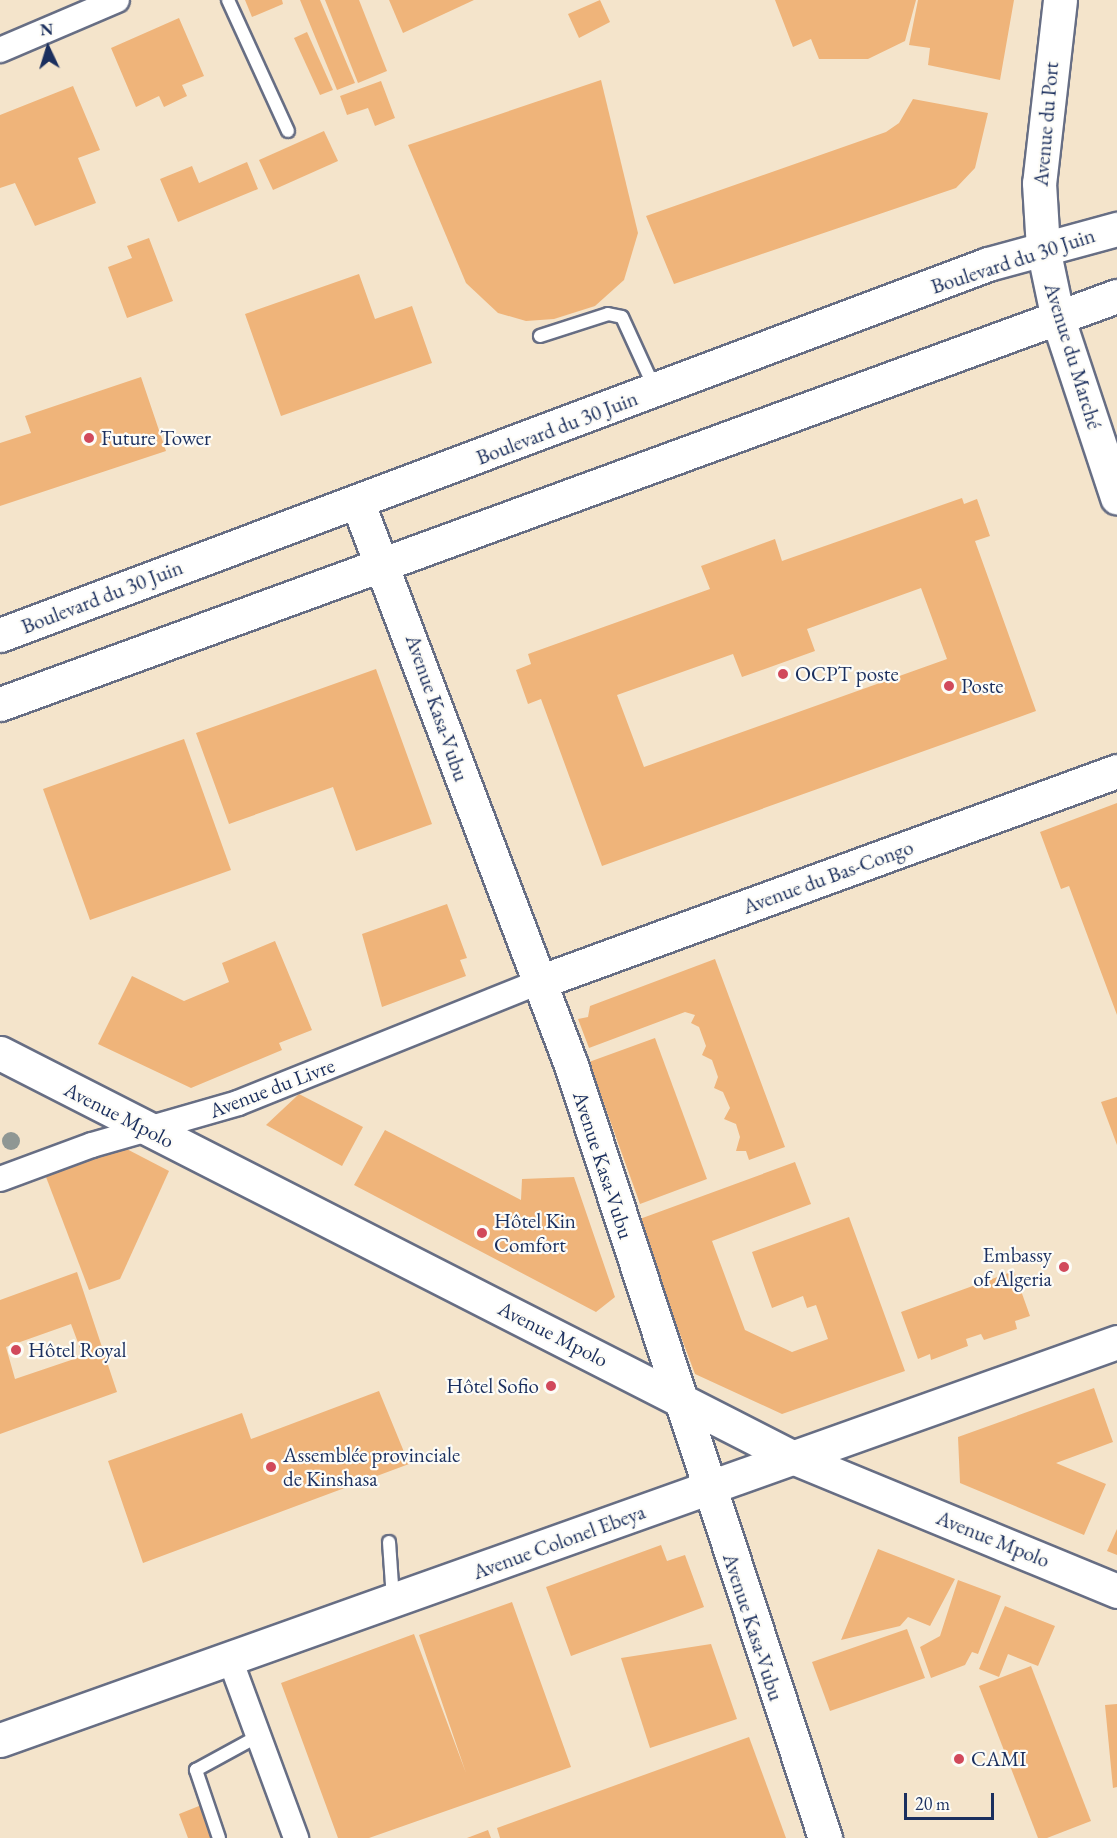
<!DOCTYPE html>
<meta charset="utf-8">
<style>
body{margin:0}
#map{position:relative;width:1117px;height:1838px;overflow:hidden;background:#f4e4cb;font-family:"EB Garamond",serif}
div>[style]{position:absolute}
.building>*{inset:0;background:#efb47a}
.roads{filter:drop-shadow(2px 0 #676e84) drop-shadow(-2px 0 #676e84) drop-shadow(0 2px #676e84) drop-shadow(0 -2px #676e84)}
.lane>*{height:12px;margin:-6px;padding:0 6px;transform-origin:6px;border-radius:6px;background:#fff}
.street>*{height:24px;margin:-12px;padding:0 12px;transform-origin:12px;border-radius:12px;background:#fff}
.secondary>*{height:33px;margin:-16.5px;padding:0 16.5px;transform-origin:16.5px;border-radius:16.5px;background:#fff}
.primary>*{height:33px;margin:-16.5px;padding:0 16.5px;transform-origin:16.5px;border-radius:16.5px;background:#fff}
.trees>*{width:18px;height:18px;margin:-9px;border-radius:50%;background:#8f9794}
.dots>*{width:16px;height:16px;translate:-50% -50%;box-sizing:border-box;border:3px solid #fdfcf7;border-radius:50%}
span{translate:-50% -50%;white-space:nowrap;text-align:center;line-height:1.15;-webkit-text-stroke:4.5px #fdfcf7;paint-order:stroke}
.street-label{font-size:21px;color:#1b2f5e}
.poi-label{font-size:21px;color:#1b2f5e}
.left{translate:0 -50%;text-align:left}
.right{translate:-100% -50%;text-align:right}
.north{position:absolute;left:18px;top:18px;width:60px;height:60px;-webkit-text-stroke:4px #fdfcf7;paint-order:stroke;rotate:356deg;font-size:16px;font-weight:700;line-height:24px;text-align:center;color:#1b2f5e}
.north::after{content:'';display:block;margin:auto;width:21px;height:27px;background:#1b2f5e;clip-path:polygon(50% 0,100% 100%,50% 72%,0 100%)}
.scale{position:absolute;left:904px;top:1793px;width:90px;height:27px;box-sizing:border-box;border:3px solid #1b2f5e;border-top:0;padding-left:8px;font-size:18px;line-height:21px;white-space:nowrap;color:#1b2f5e;-webkit-text-stroke:4px #fdfcf7;paint-order:stroke}
</style>
<div id="map">
<div class="building">
<i style="clip-path:polygon(245px 0,282px 0,283px 4px,252px 17px)"></i>
<i style="clip-path:polygon(300px 0,320px 0,355px 83px,337px 90px)"></i>
<i style="clip-path:polygon(325px 0,359px 0,387px 71px,358px 83px)"></i>
<i style="clip-path:polygon(389px 0,474px 0,403px 33px)"></i>
<i style="clip-path:polygon(600px 0,610px 22px,579px 38px,568px 14px)"></i>
<i style="clip-path:polygon(775px 0,916px 0,905px 41px,868px 59px,819px 59px,811px 39px,793px 47px)"></i>
<i style="clip-path:polygon(918px 0,1014px 0,1000px 80px,928px 65px,930px 48px,909px 45px)"></i>
<i style="clip-path:polygon(179px 18px,204px 76px,182px 85px,187px 96px,164px 107px,159px 96px,136px 107px,111px 48px)"></i>
<i style="clip-path:polygon(307px 32px,333px 90px,320px 95px,294px 38px)"></i>
<i style="clip-path:polygon(601px 80px,638px 233px,624px 280px,595px 306px,554px 319px,526px 321px,498px 313px,466px 283px,408px 145px)"></i>
<i style="clip-path:polygon(381px 81px,395px 118px,375px 126px,368px 108px,347px 115px,340px 96px)"></i>
<i style="clip-path:polygon(73px 86px,100px 150px,78px 158px,96px 203px,35px 226px,15px 183px,0 188px,0 115px)"></i>
<i style="clip-path:polygon(913px 99px,988px 113px,975px 168px,956px 188px,674px 284px,646px 216px,886px 132px,899px 123px)"></i>
<i style="clip-path:polygon(324px 131px,338px 161px,273px 190px,259px 160px)"></i>
<i style="clip-path:polygon(247px 162px,258px 189px,178px 222px,160px 179px,192px 166px,199px 183px)"></i>
<i style="clip-path:polygon(149px 238px,173px 301px,127px 318px,108px 267px,132px 258px,127px 246px)"></i>
<i style="clip-path:polygon(359px 274px,375px 319px,412px 306px,432px 363px,281px 416px,245px 314px)"></i>
<i style="clip-path:polygon(141px 377px,166px 451px,0 506px,0 443px,31px 433px,25px 416px)"></i>
<i style="clip-path:polygon(evenodd,962px 498px,964px 504px,977px 499px,990px 536px,975px 541px,1036px 711px,602px 866px,541px 699px,528px 704px,516px 670px,531px 664px,528px 654px,710px 589px,701px 566px,775px 539px,782px 561px,962px 498px,921px 588px,947px 659px,644px 767px,617px 695px,733px 654px,742px 677px,815px 651px,807px 629px,921px 588px)"></i>
<i style="clip-path:polygon(376px 669px,432px 824px,356px 851px,333px 787px,229px 824px,196px 733px)"></i>
<i style="clip-path:polygon(184px 739px,231px 870px,90px 920px,43px 789px)"></i>
<i style="clip-path:polygon(1117px 803px,1117px 1015px,1069px 886px,1061px 889px,1040px 832px)"></i>
<i style="clip-path:polygon(447px 904px,467px 958px,460px 960px,466px 976px,382px 1007px,362px 934px)"></i>
<i style="clip-path:polygon(275px 941px,312px 1030px,279px 1043px,282px 1050px,191px 1088px,98px 1044px,132px 976px,184px 1001px,229px 982px,222px 963px)"></i>
<i style="clip-path:polygon(715px 959px,785px 1147px,749px 1160px,746px 1151px,736px 1151px,740px 1137px,736px 1124px,724px 1119px,730px 1108px,723px 1092px,714px 1088px,718px 1077px,712px 1060px,702px 1055px,706px 1046px,699px 1027px,691px 1023px,695px 1015px,685px 1012px,589px 1048px,578px 1019px,588px 1017px,590px 1006px)"></i>
<i style="clip-path:polygon(655px 1038px,707px 1179px,640px 1204px,589px 1062px)"></i>
<i style="clip-path:polygon(299px 1094px,363px 1127px,342px 1166px,266px 1125px)"></i>
<i style="clip-path:polygon(1117px 1097px,1117px 1145px,1101px 1102px)"></i>
<i style="clip-path:polygon(385px 1130px,521px 1200px,522px 1179px,574px 1177px,615px 1297px,596px 1312px,354px 1185px)"></i>
<i style="clip-path:polygon(119px 1145px,169px 1171px,120px 1279px,89px 1290px,46px 1177px)"></i>
<i style="clip-path:polygon(795px 1162px,811px 1204px,712px 1241px,745px 1330px,792px 1352px,828px 1339px,816px 1305px,807px 1308px,803px 1296px,772px 1308px,752px 1252px,849px 1217px,905px 1371px,782px 1414px,695px 1374px,637px 1220px)"></i>
<i style="clip-path:polygon(1014px 1271px,1030px 1316px,1015px 1321px,1017px 1329px,984px 1340px,981px 1334px,966px 1339px,968px 1346px,931px 1360px,930px 1354px,918px 1359px,901px 1312px)"></i>
<i style="clip-path:polygon(evenodd,77px 1272px,117px 1392px,0 1434px,0 1300px,77px 1272px,71px 1324px,83px 1356px,15px 1379px,6px 1347px,71px 1324px)"></i>
<i style="clip-path:polygon(1094px 1388px,1113px 1442px,1056px 1463px,1106px 1484px,1084px 1535px,960px 1483px,958px 1437px)"></i>
<i style="clip-path:polygon(379px 1391px,409px 1464px,143px 1563px,108px 1461px,242px 1413px,251px 1439px)"></i>
<i style="clip-path:polygon(1117px 1529px,1117px 1555px,1107px 1551px)"></i>
<i style="clip-path:polygon(661px 1545px,667px 1561px,685px 1555px,704px 1607px,571px 1656px,546px 1587px)"></i>
<i style="clip-path:polygon(878px 1549px,955px 1579px,930px 1626px,908px 1617px,900px 1626px,841px 1640px)"></i>
<i style="clip-path:polygon(958px 1580px,1001px 1596px,978px 1654px,972px 1652px,965px 1665px,931px 1678px,920px 1647px,940px 1636px)"></i>
<i style="clip-path:polygon(512px 1602px,571px 1767px,369px 1838px,338px 1838px,281px 1683px,414px 1634px,466px 1773px,419px 1635px)"></i>
<i style="clip-path:polygon(1005px 1606px,1055px 1626px,1038px 1666px,1008px 1654px,999px 1677px,979px 1669px)"></i>
<i style="clip-path:polygon(907px 1629px,925px 1678px,830px 1711px,812px 1662px)"></i>
<i style="clip-path:polygon(711px 1644px,737px 1719px,650px 1748px,621px 1658px)"></i>
<i style="clip-path:polygon(1031px 1666px,1091px 1821px,1047px 1838px,1038px 1838px,979px 1686px)"></i>
<i style="clip-path:polygon(1117px 1704px,1117px 1787px,1113px 1788px,1105px 1705px)"></i>
<i style="clip-path:polygon(749px 1737px,786px 1838px,500px 1838px,497px 1828px)"></i>
<i style="clip-path:polygon(204px 1804px,216px 1838px,188px 1838px,179px 1814px)"></i>
<i style="clip-path:polygon(488px 1830px,491px 1838px,467px 1838px)"></i>
</div>
<div class="roads">
<div class="lane">
<i style="left:228px;top:0;width:144px;rotate:65.4deg"></i>
<i style="left:540px;top:336px;width:71px;rotate:-17.9deg"></i>
<i style="left:608px;top:314px;width:14px;rotate:12deg"></i>
<i style="left:622px;top:317px;width:77px;rotate:65.4deg"></i>
<i style="left:389px;top:1542px;width:57px;rotate:86deg"></i>
<i style="left:219px;top:1838px;width:72px;rotate:-108.7deg"></i>
<i style="left:196px;top:1770px;width:71px;rotate:-28.7deg"></i>
</div>
<div class="street">
<i style="left:0;top:50px;width:127px;rotate:-23.1deg"></i>
<i style="left:0;top:1179px;width:98px;rotate:-20.3deg"></i>
<i style="left:92px;top:1145px;width:152px;rotate:-16deg"></i>
<i style="left:238px;top:1103px;width:324px;rotate:-21.9deg"></i>
<i style="left:231px;top:1662px;width:188px;rotate:69.7deg"></i>
</div>
<div class="secondary">
<i style="left:1060px;top:0;width:184px;rotate:96.5deg"></i>
<i style="left:1039px;top:183px;width:65px;rotate:86.5deg"></i>
<i style="left:1043px;top:248px;width:73px;rotate:78.1deg"></i>
<i style="left:1058px;top:319px;width:188px;rotate:71.7deg"></i>
<i style="left:539px;top:982px;width:615px;rotate:-20.05deg"></i>
<i style="left:0;top:1053px;width:887px;rotate:27.03deg"></i>
<i style="left:790px;top:1456px;width:354px;rotate:22.4deg"></i>
<i style="left:0;top:1740px;width:1186px;rotate:-19.61deg"></i>
</div>
<div class="primary">
<i style="left:357px;top:501px;width:603px;rotate:69.22deg"></i>
<i style="left:571px;top:1065px;width:814px;rotate:71.81deg"></i>
<i style="left:0;top:635px;width:1055px;rotate:-20.58deg"></i>
<i style="left:988px;top:264px;width:134px;rotate:-15.2deg"></i>
<i style="left:0;top:704px;width:1189px;rotate:-20.07deg"></i>
</div>
</div>
<div class="trees">
<i style="left:11px;top:1141px"></i>
</div>
<div class="dots">
<i style="left:89px;top:438px;background:#d1495b"></i>
<i style="left:783px;top:674px;background:#d1495b"></i>
<i style="left:949px;top:686px;background:#d1495b"></i>
<i style="left:482px;top:1233px;background:#d1495b"></i>
<i style="left:1064px;top:1267px;background:#d1495b"></i>
<i style="left:16px;top:1350px;background:#d1495b"></i>
<i style="left:551px;top:1386px;background:#d1495b"></i>
<i style="left:271px;top:1467px;background:#d1495b"></i>
<i style="left:959px;top:1759px;background:#d1495b"></i>
</div>
<div class="street-label">
<span style="left:1046px;top:124px;rotate:-85deg">Avenue du Port</span>
<span style="left:1013px;top:261px;rotate:-18deg">Boulevard du 30 Juin</span>
<span style="left:1073px;top:356px;rotate:73deg">Avenue du Marché</span>
<span style="left:557px;top:428px;rotate:-21deg">Boulevard du 30 Juin</span>
<span style="left:102px;top:597px;rotate:-21deg">Boulevard du 30 Juin</span>
<span style="left:437px;top:708px;rotate:71deg">Avenue Kasa-Vubu</span>
<span style="left:828px;top:877px;rotate:-20deg">Avenue du Bas-Congo</span>
<span style="left:272px;top:1088px;rotate:-21deg">Avenue du Livre</span>
<span style="left:119px;top:1115px;rotate:27deg">Avenue Mpolo</span>
<span style="left:603px;top:1165px;rotate:72deg">Avenue Kasa-Vubu</span>
<span style="left:553px;top:1334px;rotate:27deg">Avenue Mpolo</span>
<span style="left:993px;top:1539px;rotate:22deg">Avenue Mpolo</span>
<span style="left:559px;top:1542px;rotate:-20deg">Avenue Colonel Ebeya</span>
<span style="left:753px;top:1627px;rotate:72deg">Avenue Kasa-Vubu</span>
</div>
<div class="poi-label">
<span class="left" style="left:101px;top:438px">Future Tower</span>
<span class="left" style="left:795px;top:674px">OCPT poste</span>
<span class="left" style="left:961px;top:686px">Poste</span>
<span class="left" style="left:494px;top:1233px">Hôtel Kin<br>Comfort</span>
<span class="right" style="left:1052px;top:1267px">Embassy<br>of Algeria</span>
<span class="left" style="left:28px;top:1350px">Hôtel Royal</span>
<span class="right" style="left:539px;top:1386px">Hôtel Sofio</span>
<span class="left" style="left:283px;top:1467px">Assemblée provinciale<br>de Kinshasa</span>
<span class="left" style="left:971px;top:1759px">CAMI</span>
</div>
<div class="north">N</div>
<div class="scale">20 m</div>
</div>
